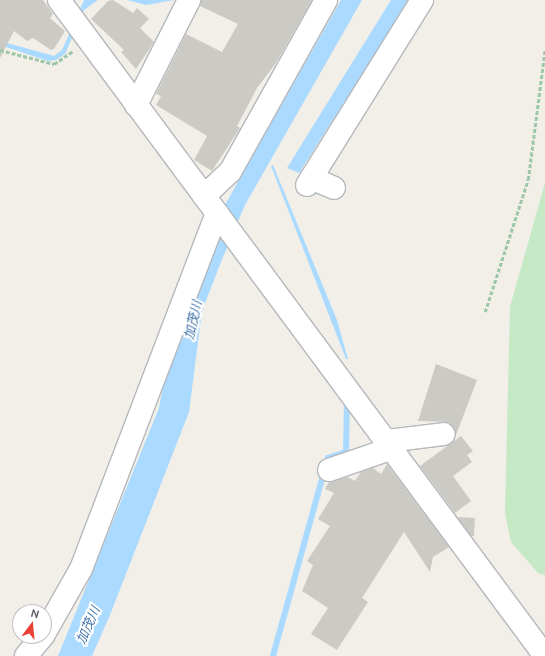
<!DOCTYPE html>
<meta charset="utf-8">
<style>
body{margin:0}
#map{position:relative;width:545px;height:656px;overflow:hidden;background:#f1efe8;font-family:Ubuntu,"Noto Sans JP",sans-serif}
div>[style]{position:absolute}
.green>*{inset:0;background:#c5e8c5}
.water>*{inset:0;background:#aadaff}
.stream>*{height:5.5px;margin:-2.75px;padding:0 2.75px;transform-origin:2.75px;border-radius:2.75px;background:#aadaff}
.building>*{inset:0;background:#cccac5}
.path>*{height:2.5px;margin-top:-1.25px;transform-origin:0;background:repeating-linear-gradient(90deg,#9cc7a9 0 4px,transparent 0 6px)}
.roads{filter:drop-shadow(1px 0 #b5b8bc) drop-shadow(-1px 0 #b5b8bc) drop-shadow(0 1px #b5b8bc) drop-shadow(0 -1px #b5b8bc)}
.minor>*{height:22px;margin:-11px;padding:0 11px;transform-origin:11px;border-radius:11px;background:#fff}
span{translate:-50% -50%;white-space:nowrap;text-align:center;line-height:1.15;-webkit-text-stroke:4px #fff;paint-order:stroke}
.water-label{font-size:13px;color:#4174aa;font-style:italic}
.north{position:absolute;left:12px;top:604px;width:40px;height:40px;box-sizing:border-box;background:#fff;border:1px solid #bfc1c3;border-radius:50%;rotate:16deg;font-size:11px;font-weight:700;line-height:16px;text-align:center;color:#5f6368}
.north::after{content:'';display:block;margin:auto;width:14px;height:18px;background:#ea4335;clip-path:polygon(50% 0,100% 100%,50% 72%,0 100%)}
</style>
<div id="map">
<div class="green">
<i style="clip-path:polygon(545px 183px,545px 575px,538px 573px,511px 542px,505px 513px,510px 307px)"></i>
</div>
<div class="water">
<i style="clip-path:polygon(84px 0,98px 0,84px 10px,65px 54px,56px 60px,48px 61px,0 45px,0 41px,54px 56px,62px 50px)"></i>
<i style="clip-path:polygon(127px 0,174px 0,146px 5px)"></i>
<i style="clip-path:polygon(341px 0,362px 0,245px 205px,221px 262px,202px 311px,189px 412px,110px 615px,92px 656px,58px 656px,159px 408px,169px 352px,226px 203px)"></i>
<i style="clip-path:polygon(391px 0,409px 0,299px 173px,287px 168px)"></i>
<i style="clip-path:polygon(273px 165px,337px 320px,348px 359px,346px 359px,271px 166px)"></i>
</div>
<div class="stream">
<i style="left:273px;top:656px;width:205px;rotate:-74.5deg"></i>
<i style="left:328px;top:458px;width:19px;rotate:-18deg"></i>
<i style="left:346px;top:452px;width:53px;rotate:-88.9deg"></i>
</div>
<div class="building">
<i style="clip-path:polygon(0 0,43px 0,53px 14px,50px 18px,65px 31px,54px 49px,51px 50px,33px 38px,27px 41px,14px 31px,0 58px)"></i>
<i style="clip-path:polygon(113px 0,133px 13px,137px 8px,149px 19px,140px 28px,154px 42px,136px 69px,121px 52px,124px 50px,91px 19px,108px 1px)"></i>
<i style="clip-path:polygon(201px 0,312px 0,276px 63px,257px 88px,237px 126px,240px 128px,212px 171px,194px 160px,207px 136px,156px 105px,161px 96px,156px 94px,186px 34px,222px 52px,238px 24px,200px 6px)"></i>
<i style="clip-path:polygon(436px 364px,477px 380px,456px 435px,449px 422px,418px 421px)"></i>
<i style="clip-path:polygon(461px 436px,473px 451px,467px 455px,472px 462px,453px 476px,471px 501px,455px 513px,420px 466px)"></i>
<i style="clip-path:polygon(387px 464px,449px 547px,433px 557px,430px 572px,404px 532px,362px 598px,368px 602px,337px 650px,311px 634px,328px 608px,302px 591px,313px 565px,307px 561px,330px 526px,318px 519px,334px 493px,325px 489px,329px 482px,348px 477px,355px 481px,361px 472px,373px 468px,381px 474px)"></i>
<i style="clip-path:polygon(457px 517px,475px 518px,474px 536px,471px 536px)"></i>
</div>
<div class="path">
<i style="left:0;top:50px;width:56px;rotate:14.5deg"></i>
<i style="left:54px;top:64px;width:23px;rotate:-34deg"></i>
<i style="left:485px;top:312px;width:139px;rotate:-72deg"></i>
<i style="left:528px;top:180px;width:132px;rotate:-82.6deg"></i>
</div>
<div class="roads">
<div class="minor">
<i style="left:59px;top:0;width:816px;rotate:53.47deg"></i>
<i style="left:136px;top:105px;width:118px;rotate:-63.2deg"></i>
<i style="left:311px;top:178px;width:25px;rotate:23deg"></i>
<i style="left:307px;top:185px;width:218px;rotate:-58.1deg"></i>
<i style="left:204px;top:196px;width:35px;rotate:-43deg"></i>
<i style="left:230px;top:172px;width:197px;rotate:-60.8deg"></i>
<i style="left:387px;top:441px;width:57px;rotate:-7deg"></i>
<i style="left:329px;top:470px;width:68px;rotate:-19deg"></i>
<i style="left:44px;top:634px;width:75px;rotate:-60.4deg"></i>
<i style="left:81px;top:569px;width:381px;rotate:-69.1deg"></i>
<i style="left:26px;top:656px;width:26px;rotate:-50deg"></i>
</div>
</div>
<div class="water-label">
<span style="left:193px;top:320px;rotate:-77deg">加茂川</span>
<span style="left:88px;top:625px;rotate:-66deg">加茂川</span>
</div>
<div class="north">N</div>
</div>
